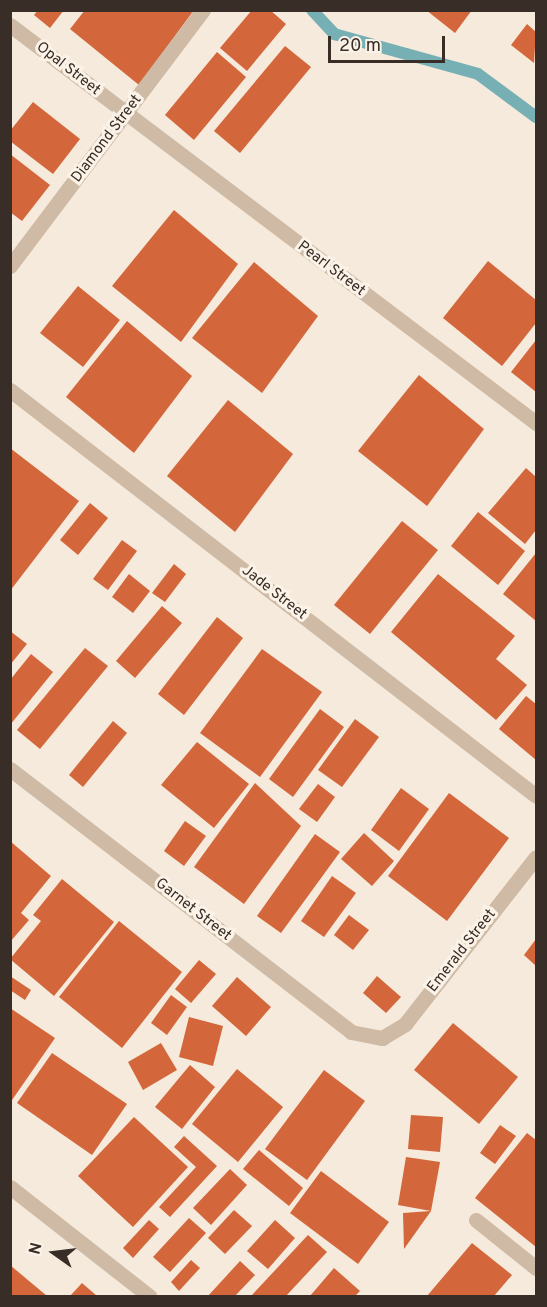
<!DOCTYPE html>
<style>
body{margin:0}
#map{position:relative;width:547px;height:1307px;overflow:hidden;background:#f5eadb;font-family:Overpass,sans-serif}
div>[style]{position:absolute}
.stream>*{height:12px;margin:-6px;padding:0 6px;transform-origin:6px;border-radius:6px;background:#76b0b5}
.building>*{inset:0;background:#d3663a}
.minor>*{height:15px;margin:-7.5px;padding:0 7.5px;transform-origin:7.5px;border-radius:7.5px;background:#cebaa5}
.tertiary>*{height:15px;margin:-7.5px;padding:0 7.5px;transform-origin:7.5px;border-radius:7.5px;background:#cebaa5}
span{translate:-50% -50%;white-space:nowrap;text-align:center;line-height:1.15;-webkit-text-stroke:6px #fcf3e8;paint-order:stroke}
.street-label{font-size:15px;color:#392e27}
.frame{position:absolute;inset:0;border:12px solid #392e27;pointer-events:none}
.north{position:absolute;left:24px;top:1223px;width:60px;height:60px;-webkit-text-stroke:4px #fcf3e8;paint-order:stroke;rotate:284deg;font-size:16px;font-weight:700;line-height:24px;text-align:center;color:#392e27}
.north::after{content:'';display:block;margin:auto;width:21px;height:27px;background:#392e27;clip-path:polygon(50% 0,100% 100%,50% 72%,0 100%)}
.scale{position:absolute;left:328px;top:36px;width:117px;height:27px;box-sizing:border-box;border:3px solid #392e27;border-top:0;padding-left:8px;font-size:18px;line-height:21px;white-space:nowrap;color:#392e27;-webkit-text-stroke:4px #fcf3e8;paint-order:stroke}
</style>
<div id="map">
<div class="stream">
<i style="left:312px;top:10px;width:33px;rotate:47deg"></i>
<i style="left:334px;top:34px;width:149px;rotate:15.5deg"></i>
<i style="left:478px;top:74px;width:72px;rotate:36.6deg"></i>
</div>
<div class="building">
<i style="clip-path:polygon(38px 10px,64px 10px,50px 28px,34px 15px)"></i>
<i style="clip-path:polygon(85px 10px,194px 10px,139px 85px,70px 29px)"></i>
<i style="clip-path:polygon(252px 10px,270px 10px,286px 24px,247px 71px,220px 48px)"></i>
<i style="clip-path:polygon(426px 10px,472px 10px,455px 33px)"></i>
<i style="clip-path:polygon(527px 24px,536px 32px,534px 63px,511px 45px)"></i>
<i style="clip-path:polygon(285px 46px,311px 67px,240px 153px,214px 131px)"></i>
<i style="clip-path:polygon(217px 52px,246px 77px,194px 140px,165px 115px)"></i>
<i style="clip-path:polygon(33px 102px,80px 139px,53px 174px,10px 141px,10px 131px)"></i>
<i style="clip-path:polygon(10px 154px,50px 185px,22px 221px,10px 212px)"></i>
<i style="clip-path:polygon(174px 210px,238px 264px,181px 342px,112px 286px)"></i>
<i style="clip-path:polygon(488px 261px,536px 300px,536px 323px,502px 366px,443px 318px)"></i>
<i style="clip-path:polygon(254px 262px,318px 316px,262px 393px,192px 338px)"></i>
<i style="clip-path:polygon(78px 286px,120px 320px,83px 367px,40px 333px)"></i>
<i style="clip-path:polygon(127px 321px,192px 376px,134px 453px,66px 397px)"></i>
<i style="clip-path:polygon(536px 340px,536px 392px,511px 372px)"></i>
<i style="clip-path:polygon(419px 375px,484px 429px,427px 506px,358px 451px)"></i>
<i style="clip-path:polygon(228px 400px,293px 454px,235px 532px,167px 476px)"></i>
<i style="clip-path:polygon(10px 448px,79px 501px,10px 591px)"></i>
<i style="clip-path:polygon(526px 468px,536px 477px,536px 530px,525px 544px,488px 513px)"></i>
<i style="clip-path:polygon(90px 503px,108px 518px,78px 555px,60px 540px)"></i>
<i style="clip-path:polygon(478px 512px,525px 551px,498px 585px,451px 546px)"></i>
<i style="clip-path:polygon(402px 521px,438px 550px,370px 634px,334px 605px)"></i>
<i style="clip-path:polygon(122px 540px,137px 551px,108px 590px,93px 579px)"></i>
<i style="clip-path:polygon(536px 553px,536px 621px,503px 594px)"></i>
<i style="clip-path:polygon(174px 564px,186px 574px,165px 602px,152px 593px)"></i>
<i style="clip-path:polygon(129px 574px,150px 591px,133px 613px,112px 597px)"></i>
<i style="clip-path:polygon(438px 574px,515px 636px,496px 659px,527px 685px,496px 720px,391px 632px)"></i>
<i style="clip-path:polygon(162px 606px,182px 623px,135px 678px,116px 661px)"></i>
<i style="clip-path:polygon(217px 617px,243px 638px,184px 715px,158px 694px)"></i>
<i style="clip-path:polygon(10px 631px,27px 644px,10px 665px)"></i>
<i style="clip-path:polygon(85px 648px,108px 666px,40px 749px,17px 730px)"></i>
<i style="clip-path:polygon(262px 649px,322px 692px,260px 777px,200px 733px)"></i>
<i style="clip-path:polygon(31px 654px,53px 672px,10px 725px,10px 680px)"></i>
<i style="clip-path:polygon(526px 696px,536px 704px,536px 760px,499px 729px)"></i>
<i style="clip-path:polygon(320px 709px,344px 727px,293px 797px,269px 779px)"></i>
<i style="clip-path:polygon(355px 719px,379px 737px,342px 787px,318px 770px)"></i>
<i style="clip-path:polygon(113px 721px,127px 733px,83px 787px,69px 775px)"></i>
<i style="clip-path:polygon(197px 742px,249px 784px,214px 828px,161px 785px)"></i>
<i style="clip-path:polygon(255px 783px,301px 826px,244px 904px,194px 867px)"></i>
<i style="clip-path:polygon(318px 784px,335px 797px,317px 822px,299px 809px)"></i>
<i style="clip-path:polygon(401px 788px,429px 809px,399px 851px,371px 830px)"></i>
<i style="clip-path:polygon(449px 793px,509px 838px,447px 921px,388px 876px)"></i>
<i style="clip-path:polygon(185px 821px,206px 836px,184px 866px,164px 851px)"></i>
<i style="clip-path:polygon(364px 833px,394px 861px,372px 886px,341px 859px)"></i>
<i style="clip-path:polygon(315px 834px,340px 852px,281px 933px,257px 916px)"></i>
<i style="clip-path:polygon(10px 841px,51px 876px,21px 913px,29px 920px,10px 942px)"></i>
<i style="clip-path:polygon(332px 876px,356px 893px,324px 937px,301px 921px)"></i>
<i style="clip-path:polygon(62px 879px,114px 922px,54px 996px,10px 959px,41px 921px,33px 915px)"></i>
<i style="clip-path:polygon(349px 915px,369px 930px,353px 950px,334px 935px)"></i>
<i style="clip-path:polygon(119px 921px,182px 972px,122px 1048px,59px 997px)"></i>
<i style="clip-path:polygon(536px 939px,536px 966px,524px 955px)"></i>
<i style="clip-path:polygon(199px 960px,216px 974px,191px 1003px,175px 989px)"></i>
<i style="clip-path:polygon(10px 976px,31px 990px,25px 1000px,10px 990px)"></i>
<i style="clip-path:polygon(377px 976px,401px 997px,386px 1013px,363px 993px)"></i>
<i style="clip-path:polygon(237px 977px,271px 1007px,246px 1036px,212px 1006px)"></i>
<i style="clip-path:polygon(171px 995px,187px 1007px,167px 1035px,151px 1023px)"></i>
<i style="clip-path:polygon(10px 1008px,55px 1038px,10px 1103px)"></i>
<i style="clip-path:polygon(189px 1017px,223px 1026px,213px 1066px,179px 1057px)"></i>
<i style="clip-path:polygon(453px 1023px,518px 1077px,479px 1124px,414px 1070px)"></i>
<i style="clip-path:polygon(161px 1043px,177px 1070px,143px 1090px,128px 1062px)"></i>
<i style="clip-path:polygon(52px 1053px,127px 1104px,92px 1155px,17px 1103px)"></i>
<i style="clip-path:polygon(190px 1065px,215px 1087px,182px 1129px,155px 1107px)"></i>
<i style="clip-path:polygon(237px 1069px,283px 1107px,238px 1162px,192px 1124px)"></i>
<i style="clip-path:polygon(324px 1070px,365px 1101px,307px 1180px,265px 1149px)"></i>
<i style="clip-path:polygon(411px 1115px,443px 1117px,440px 1152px,408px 1149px)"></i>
<i style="clip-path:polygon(134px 1117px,188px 1167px,133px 1227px,78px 1176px)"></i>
<i style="clip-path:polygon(500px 1125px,516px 1136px,495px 1164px,480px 1153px)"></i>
<i style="clip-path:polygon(527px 1133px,536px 1140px,536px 1247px,475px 1198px)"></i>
<i style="clip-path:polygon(184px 1136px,217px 1166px,170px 1217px,159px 1207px,196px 1167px,174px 1147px)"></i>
<i style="clip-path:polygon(259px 1150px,303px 1188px,289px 1206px,243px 1169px)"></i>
<i style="clip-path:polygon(406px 1157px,440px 1162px,431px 1211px,398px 1205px)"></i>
<i style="clip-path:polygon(230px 1169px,247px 1185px,211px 1225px,193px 1208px)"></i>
<i style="clip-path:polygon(321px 1171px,389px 1222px,358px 1264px,290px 1213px)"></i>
<i style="clip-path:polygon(234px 1210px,252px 1226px,225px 1254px,208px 1238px)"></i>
<i style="clip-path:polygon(431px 1211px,404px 1249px,403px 1213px)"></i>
<i style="clip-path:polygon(189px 1218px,206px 1233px,170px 1272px,153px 1257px)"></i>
<i style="clip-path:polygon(149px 1220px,159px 1229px,133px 1258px,123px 1248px)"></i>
<i style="clip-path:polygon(275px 1220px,295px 1238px,268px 1269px,247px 1251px)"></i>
<i style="clip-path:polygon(308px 1235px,327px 1252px,286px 1296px,251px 1296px)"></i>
<i style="clip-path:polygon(472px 1243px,512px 1275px,494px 1296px,427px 1296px)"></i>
<i style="clip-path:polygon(191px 1260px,200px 1268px,179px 1291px,171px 1282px)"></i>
<i style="clip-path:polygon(240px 1261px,255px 1275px,235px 1296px,208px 1296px)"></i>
<i style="clip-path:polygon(10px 1265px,47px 1296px,10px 1296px)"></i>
<i style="clip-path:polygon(334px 1268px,360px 1291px,355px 1296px,310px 1296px)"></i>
<i style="clip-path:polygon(82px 1283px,97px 1296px,70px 1296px)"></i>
</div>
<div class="minor">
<i style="left:10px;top:25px;width:660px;rotate:37.11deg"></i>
<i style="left:10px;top:266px;width:321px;rotate:-53deg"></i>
<i style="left:10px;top:390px;width:664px;rotate:37.66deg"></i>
<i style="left:10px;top:769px;width:431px;rotate:37.6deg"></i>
<i style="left:351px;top:1032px;width:32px;rotate:11deg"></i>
<i style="left:382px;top:1038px;width:27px;rotate:-31deg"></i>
<i style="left:405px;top:1024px;width:212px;rotate:-51.9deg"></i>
<i style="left:476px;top:1220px;width:77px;rotate:38.7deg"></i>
</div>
<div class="tertiary">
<i style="left:10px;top:1187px;width:177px;rotate:38.1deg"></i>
</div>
<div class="street-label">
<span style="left:68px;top:69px;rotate:38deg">Opal Street</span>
<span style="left:107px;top:139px;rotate:-53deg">Diamond Street</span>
<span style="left:331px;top:269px;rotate:37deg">Pearl Street</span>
<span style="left:274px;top:593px;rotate:38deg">Jade Street</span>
<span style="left:193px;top:910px;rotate:38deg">Garnet Street</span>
<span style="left:462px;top:951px;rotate:-52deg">Emerald Street</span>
</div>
<div class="frame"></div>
<div class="north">N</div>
<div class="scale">20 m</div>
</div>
